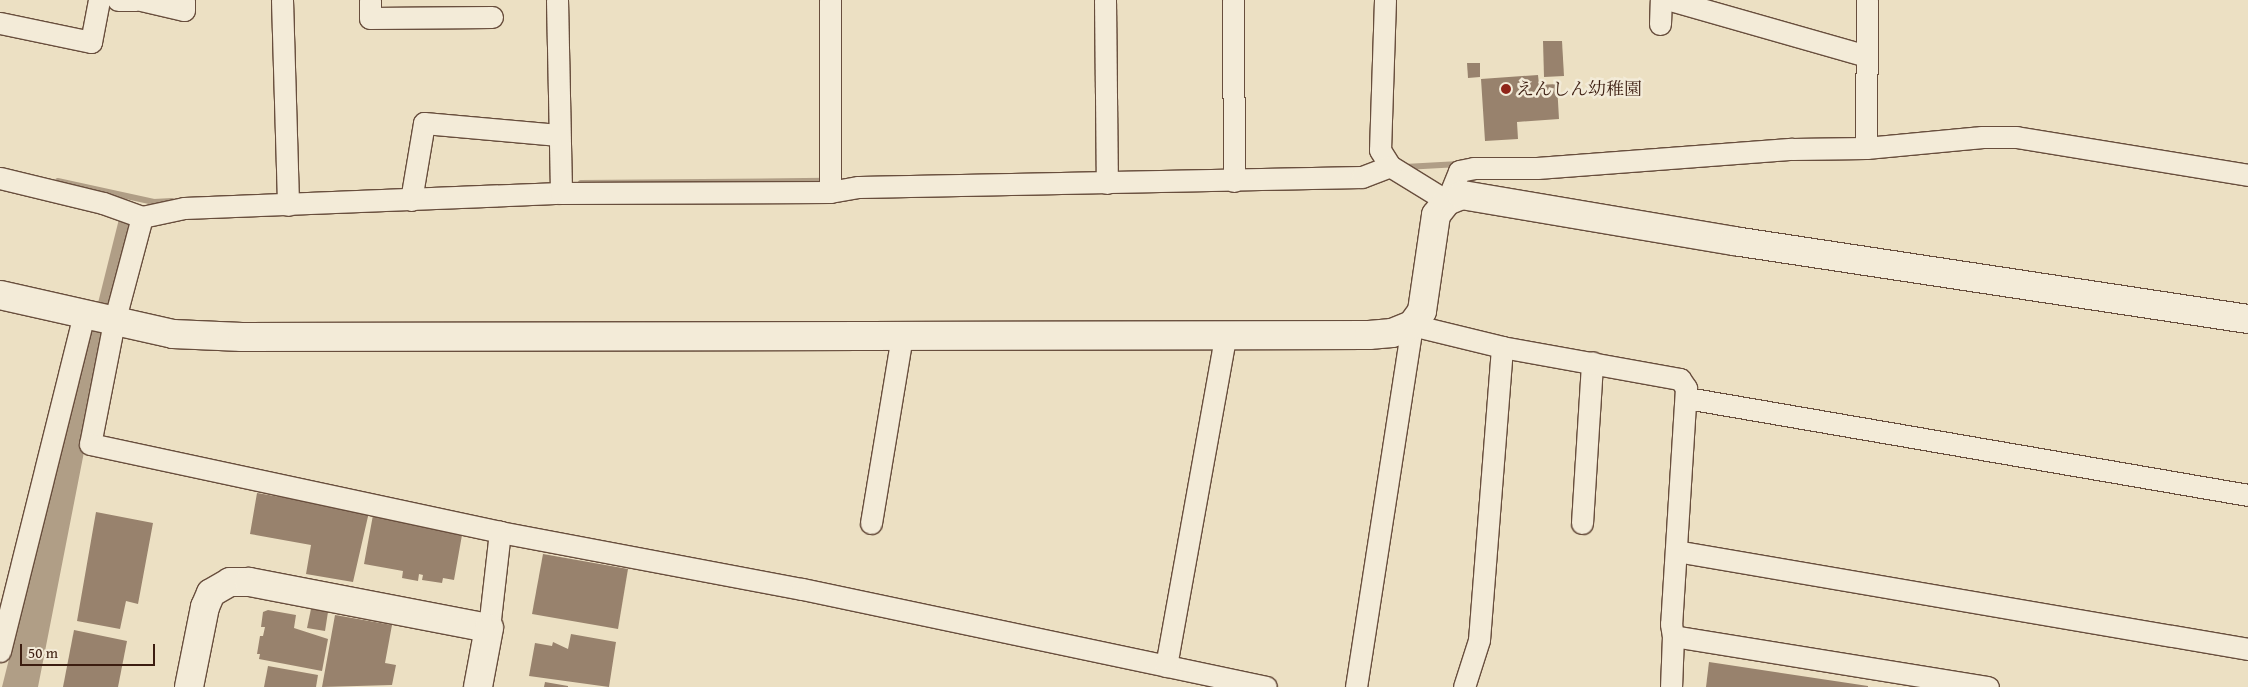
<!DOCTYPE html>
<meta charset="utf-8">
<style>
body{margin:0}
#map{position:relative;width:2248px;height:687px;overflow:hidden;background:#ece0c3;font-family:"Gentium Book Plus","Noto Serif JP",serif}
div>[style]{position:absolute}
.water>*{inset:0;background:#b09e86}
.stream>*{height:5.5px;margin:-2.75px;padding:0 2.75px;transform-origin:2.75px;border-radius:2.75px;background:#b09e86}
.building>*{inset:0;background:#98826d}
.roads{filter:drop-shadow(1px 0 #684e3d) drop-shadow(-1px 0 #684e3d) drop-shadow(0 1px #684e3d) drop-shadow(0 -1px #684e3d)}
.minor>*{height:21px;margin:-10.5px;padding:0 10.5px;transform-origin:10.5px;border-radius:10.5px;background:#f3ebd8}
.tertiary>*{height:28px;margin:-14px;padding:0 14px;transform-origin:14px;border-radius:14px;background:#f3ebd8}
.dots>*{width:14px;height:14px;translate:-50% -50%;box-sizing:border-box;border:2px solid #f3ebd8;border-radius:50%}
span{translate:-50% -50%;white-space:nowrap;text-align:center;line-height:1.15;-webkit-text-stroke:5px #f3ebd8;paint-order:stroke}
.poi-label{font-size:18px;color:#3c1d10}
.left{translate:0 -50%;text-align:left}
.scale{position:absolute;left:20px;top:644px;width:135px;height:22px;box-sizing:border-box;border:2px solid #3c1d10;border-top:0;padding-left:6px;font-size:15px;line-height:18px;white-space:nowrap;color:#3c1d10;-webkit-text-stroke:4px #f3ebd8;paint-order:stroke}
</style>
<div id="map">
<div class="water">
<i style="clip-path:polygon(119px 219px,137px 221px,84px 452px,38px 687px,2px 687px)"></i>
</div>
<div class="stream">
<i style="left:1405px;top:167px;width:54px;rotate:-3.2deg"></i>
<i style="left:58px;top:181px;width:98px;rotate:12.3deg"></i>
<i style="left:154px;top:202px;width:18px;rotate:-3deg"></i>
<i style="left:581px;top:183px;width:245px;rotate:-0.5deg"></i>
</div>
<div class="building">
<i style="clip-path:polygon(1543px 41px,1562px 41px,1564px 76px,1544px 77px)"></i>
<i style="clip-path:polygon(1467px 63px,1480px 63px,1480px 77px,1468px 78px)"></i>
<i style="clip-path:polygon(1538px 75px,1539px 85px,1557px 84px,1559px 119px,1517px 122px,1518px 139px,1485px 141px,1481px 79px)"></i>
<i style="clip-path:polygon(257px 493px,369px 512px,353px 582px,306px 574px,311px 545px,250px 534px)"></i>
<i style="clip-path:polygon(96px 512px,153px 523px,138px 604px,126px 601px,120px 629px,77px 621px)"></i>
<i style="clip-path:polygon(373px 515px,455px 530px,455px 534px,462px 535px,454px 580px,443px 578px,442px 583px,422px 580px,423px 575px,419px 574px,418px 581px,402px 578px,403px 571px,364px 564px)"></i>
<i style="clip-path:polygon(543px 554px,628px 569px,618px 629px,532px 614px)"></i>
<i style="clip-path:polygon(311px 609px,328px 612px,325px 631px,307px 628px)"></i>
<i style="clip-path:polygon(268px 610px,296px 615px,294px 628px,328px 639px,322px 671px,259px 659px,260px 654px,257px 654px,260px 636px,263px 636px,265px 627px,261px 627px,263px 612px)"></i>
<i style="clip-path:polygon(335px 615px,392px 625px,385px 663px,396px 665px,392px 685px,322px 687px)"></i>
<i style="clip-path:polygon(74px 630px,127px 641px,118px 687px,63px 687px)"></i>
<i style="clip-path:polygon(571px 634px,616px 642px,609px 687px,529px 676px,535px 643px,552px 646px,553px 642px,568px 649px)"></i>
<i style="clip-path:polygon(1709px 662px,1868px 686px,1868px 687px,1706px 687px)"></i>
<i style="clip-path:polygon(268px 666px,318px 675px,316px 687px,264px 687px)"></i>
<i style="clip-path:polygon(545px 682px,568px 686px,568px 687px,544px 687px)"></i>
</div>
<div class="roads">
<div class="minor">
<i style="left:118px;top:0;width:18px"></i>
<i style="left:141px;top:0;width:44px;rotate:13.1deg"></i>
<i style="left:184px;top:10px;width:10px;rotate:-90deg"></i>
<i style="left:282px;top:0;width:205px;rotate:88.3deg"></i>
<i style="left:370px;top:0;width:18px;rotate:90deg"></i>
<i style="left:370px;top:18px;width:122px;rotate:-0.5deg"></i>
<i style="left:557px;top:0;width:193px;rotate:88.8deg"></i>
<i style="left:830px;top:0;width:192px;rotate:90deg"></i>
<i style="left:1105px;top:0;width:183px;rotate:89.4deg"></i>
<i style="left:1233px;top:0;width:181px;rotate:89.7deg"></i>
<i style="left:1385px;top:0;width:150px;rotate:91.9deg"></i>
<i style="left:1380px;top:150px;width:19px;rotate:58deg"></i>
<i style="left:1390px;top:166px;width:67px;rotate:31.6deg"></i>
<i style="left:1447px;top:201px;width:32px;rotate:-68deg"></i>
<i style="left:1459px;top:171px;width:15px;rotate:-11deg"></i>
<i style="left:1474px;top:168px;width:63px"></i>
<i style="left:1537px;top:168px;width:256px;rotate:-4.3deg"></i>
<i style="left:1792px;top:149px;width:74px;rotate:-0.8deg"></i>
<i style="left:1866px;top:148px;width:117px;rotate:-5.4deg"></i>
<i style="left:1982px;top:137px;width:34px"></i>
<i style="left:2016px;top:137px;width:235px;rotate:9.3deg"></i>
<i style="left:1670px;top:0;width:204px;rotate:15.9deg"></i>
<i style="left:0;top:23px;width:93px;rotate:11.8deg"></i>
<i style="left:91px;top:42px;width:43px;rotate:-79.2deg"></i>
<i style="left:1660px;top:24px;width:24px;rotate:-88deg"></i>
<i style="left:1866px;top:148px;width:148px;rotate:-89.6deg"></i>
<i style="left:0;top:178px;width:106px;rotate:13.6deg"></i>
<i style="left:103px;top:203px;width:41px;rotate:19.7deg"></i>
<i style="left:142px;top:217px;width:43px;rotate:-12.1deg"></i>
<i style="left:184px;top:208px;width:377px;rotate:-2.3deg"></i>
<i style="left:561px;top:193px;width:269px;rotate:-0.2deg"></i>
<i style="left:830px;top:192px;width:29px;rotate:-10deg"></i>
<i style="left:859px;top:187px;width:503px;rotate:-1.14deg"></i>
<i style="left:1362px;top:177px;width:30px;rotate:-21deg"></i>
<i style="left:411px;top:200px;width:78px;rotate:-80.4deg"></i>
<i style="left:424px;top:123px;width:135px;rotate:5.1deg"></i>
<i style="left:142px;top:217px;width:109px;rotate:104.9deg"></i>
<i style="left:114px;top:322px;width:124px;rotate:101.1deg"></i>
<i style="left:90px;top:444px;width:419px;rotate:12.1deg"></i>
<i style="left:500px;top:532px;width:307px;rotate:10.7deg"></i>
<i style="left:802px;top:589px;width:474px;rotate:11.9deg"></i>
<i style="left:1687px;top:398px;width:569px;rotate:9.81deg"></i>
<i style="left:871px;top:523px;width:190px;rotate:-80.6deg"></i>
<i style="left:1582px;top:523px;width:161px;rotate:-86.4deg"></i>
<i style="left:1676px;top:551px;width:580px;rotate:9.72deg"></i>
<i style="left:489px;top:628px;width:97px;rotate:-83.5deg"></i>
<i style="left:1673px;top:636px;width:319px;rotate:9.2deg"></i>
<i style="left:0;top:651px;width:347px;rotate:-76deg"></i>
<i style="left:1166px;top:666px;width:334px;rotate:-79.8deg"></i>
<i style="left:1356px;top:687px;width:366px;rotate:-81.2deg"></i>
<i style="left:1412px;top:325px;width:93px;rotate:13.7deg"></i>
<i style="left:1502px;top:347px;width:181px;rotate:10.2deg"></i>
<i style="left:1680px;top:379px;width:11px;rotate:56deg"></i>
<i style="left:1686px;top:388px;width:236px;rotate:93.6deg"></i>
<i style="left:1671px;top:624px;width:12px;rotate:81deg"></i>
<i style="left:1673px;top:636px;width:51px;rotate:92.2deg"></i>
<i style="left:1464px;top:687px;width:49px;rotate:-72.3deg"></i>
<i style="left:1479px;top:640px;width:294px;rotate:-85.5deg"></i>
</div>
<div class="tertiary">
<i style="left:0;top:295px;width:177px;rotate:12.7deg"></i>
<i style="left:173px;top:334px;width:69px;rotate:2.5deg"></i>
<i style="left:242px;top:337px;width:1127px;rotate:-0.1deg"></i>
<i style="left:1369px;top:335px;width:23px;rotate:-5deg"></i>
<i style="left:1392px;top:333px;width:22px;rotate:-22deg"></i>
<i style="left:1412px;top:325px;width:17px;rotate:-54deg"></i>
<i style="left:1422px;top:311px;width:97px;rotate:-81.7deg"></i>
<i style="left:1436px;top:215px;width:18px;rotate:-52deg"></i>
<i style="left:1447px;top:201px;width:16px;rotate:-22deg"></i>
<i style="left:1462px;top:195px;width:276px;rotate:9.6deg"></i>
<i style="left:1734px;top:241px;width:520px;rotate:8.63deg"></i>
<i style="left:189px;top:687px;width:82px;rotate:-78.7deg"></i>
<i style="left:205px;top:607px;width:15px;rotate:-67deg"></i>
<i style="left:211px;top:593px;width:22px;rotate:-30deg"></i>
<i style="left:230px;top:582px;width:19px"></i>
<i style="left:249px;top:582px;width:244px;rotate:10.9deg"></i>
<i style="left:489px;top:628px;width:60px;rotate:100.6deg"></i>
</div>
</div>
<div class="dots">
<i style="left:1506px;top:89px;background:#8f2418"></i>
</div>
<div class="poi-label">
<span class="left" style="left:1516px;top:89px">えんしん幼稚園</span>
</div>
<div class="scale">50 m</div>
</div>
